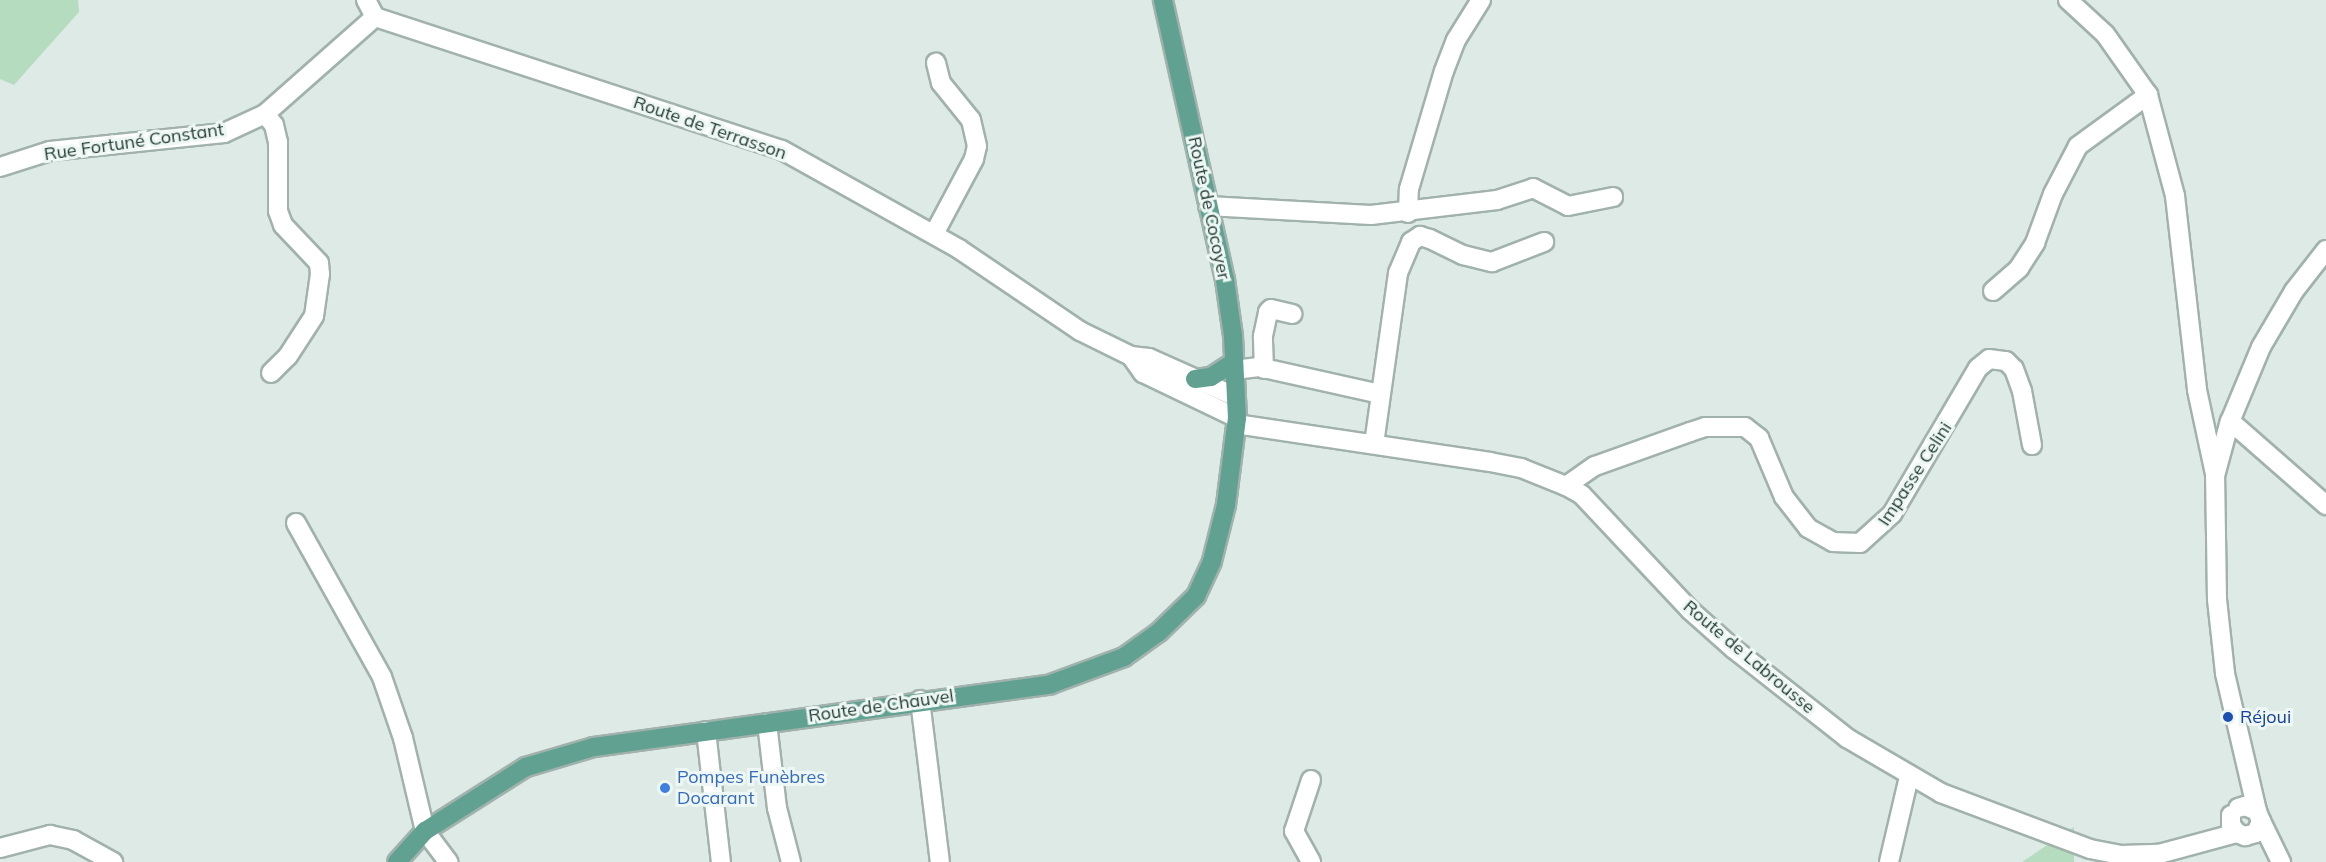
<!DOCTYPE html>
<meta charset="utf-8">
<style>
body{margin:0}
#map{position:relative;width:2326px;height:862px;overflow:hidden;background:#deeae5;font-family:Mulish,sans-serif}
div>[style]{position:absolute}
.green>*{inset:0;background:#b6dcc0}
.roads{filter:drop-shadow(2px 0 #a1b2ac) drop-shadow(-2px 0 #a1b2ac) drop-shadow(0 2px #a1b2ac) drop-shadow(0 -2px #a1b2ac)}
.minor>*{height:18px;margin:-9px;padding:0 9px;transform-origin:9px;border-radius:9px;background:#fff}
.major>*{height:18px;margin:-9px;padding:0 9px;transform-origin:9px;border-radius:9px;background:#61a191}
.dots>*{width:16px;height:16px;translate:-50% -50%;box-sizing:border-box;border:3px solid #eef7f3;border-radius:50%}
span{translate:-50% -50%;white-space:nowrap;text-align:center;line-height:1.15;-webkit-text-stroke:6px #eef7f3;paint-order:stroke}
.street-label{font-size:18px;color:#1f3a33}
.transit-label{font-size:18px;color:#164399}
.left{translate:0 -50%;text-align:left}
.shop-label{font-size:18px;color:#366cbe}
</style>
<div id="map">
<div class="green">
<i style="clip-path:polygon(0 0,78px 0,79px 12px,14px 85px,0 79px)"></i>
<i style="clip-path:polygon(2074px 827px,2074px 862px,2022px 862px)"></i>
</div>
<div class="roads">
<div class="minor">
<i style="left:366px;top:0;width:19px;rotate:62deg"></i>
<i style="left:375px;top:17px;width:428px;rotate:18.1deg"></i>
<i style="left:782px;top:150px;width:203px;rotate:29.2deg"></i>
<i style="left:959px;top:249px;width:146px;rotate:34.1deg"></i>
<i style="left:1080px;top:331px;width:57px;rotate:26.1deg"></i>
<i style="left:1131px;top:356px;width:18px;rotate:6deg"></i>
<i style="left:1149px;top:358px;width:95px;rotate:24.1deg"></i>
<i style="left:2068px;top:0;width:50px;rotate:42.6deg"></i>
<i style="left:2105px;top:34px;width:75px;rotate:54.8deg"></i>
<i style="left:2148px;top:95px;width:105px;rotate:75deg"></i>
<i style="left:2175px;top:196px;width:195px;rotate:83.5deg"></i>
<i style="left:2197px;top:390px;width:86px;rotate:77.9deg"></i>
<i style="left:265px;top:114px;width:14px;rotate:51deg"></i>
<i style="left:274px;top:125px;width:17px;rotate:77deg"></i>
<i style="left:278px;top:142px;width:69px;rotate:90deg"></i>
<i style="left:278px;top:211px;width:15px;rotate:70deg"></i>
<i style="left:283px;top:225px;width:52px;rotate:46.5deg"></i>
<i style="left:319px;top:263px;width:11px;rotate:85deg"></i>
<i style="left:320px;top:274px;width:42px;rotate:98.1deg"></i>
<i style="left:314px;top:316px;width:48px;rotate:123deg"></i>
<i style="left:288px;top:356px;width:24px;rotate:135deg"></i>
<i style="left:0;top:167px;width:52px;rotate:-17.7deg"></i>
<i style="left:50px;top:151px;width:175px;rotate:-5.9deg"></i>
<i style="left:224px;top:133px;width:45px;rotate:-24.9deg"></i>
<i style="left:265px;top:114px;width:147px;rotate:-41.4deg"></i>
<i style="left:1208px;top:206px;width:163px;rotate:3.2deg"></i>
<i style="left:1371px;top:215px;width:127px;rotate:-6.8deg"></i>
<i style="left:1497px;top:200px;width:38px;rotate:-18deg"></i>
<i style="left:1533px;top:188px;width:39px;rotate:27deg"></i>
<i style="left:1568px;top:206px;width:46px;rotate:-11.3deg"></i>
<i style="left:1408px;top:213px;width:24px;rotate:-88deg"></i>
<i style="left:1409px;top:189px;width:123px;rotate:-73.5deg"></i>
<i style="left:1444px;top:71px;width:33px;rotate:-69deg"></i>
<i style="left:1456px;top:40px;width:47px;rotate:-58deg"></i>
<i style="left:934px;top:234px;width:85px;rotate:-61.9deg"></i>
<i style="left:974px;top:159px;width:13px;rotate:-77deg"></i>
<i style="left:977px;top:146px;width:27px;rotate:-103deg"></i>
<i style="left:971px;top:120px;width:48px;rotate:-129deg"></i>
<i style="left:941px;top:83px;width:21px;rotate:-104deg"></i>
<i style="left:1993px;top:291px;width:35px;rotate:-41deg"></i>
<i style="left:2019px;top:268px;width:30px;rotate:-57deg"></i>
<i style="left:2035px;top:243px;width:52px;rotate:-69.8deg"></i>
<i style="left:2053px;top:194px;width:54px;rotate:-62.5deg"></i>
<i style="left:2078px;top:146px;width:87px;rotate:-36.1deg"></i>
<i style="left:1131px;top:356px;width:21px;rotate:55deg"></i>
<i style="left:1143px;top:373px;width:104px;rotate:25.6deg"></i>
<i style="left:1264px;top:369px;width:33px;rotate:-92deg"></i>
<i style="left:1263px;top:336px;width:25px;rotate:-78deg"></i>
<i style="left:1268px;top:312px;width:4px;rotate:-45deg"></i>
<i style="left:1271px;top:309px;width:22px;rotate:13deg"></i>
<i style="left:1234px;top:370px;width:25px;rotate:-7deg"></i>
<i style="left:1259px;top:367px;width:115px;rotate:12.6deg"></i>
<i style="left:2230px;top:421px;width:128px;rotate:41.2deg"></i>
<i style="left:1236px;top:424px;width:257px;rotate:8.5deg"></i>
<i style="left:1490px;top:462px;width:32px;rotate:11deg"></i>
<i style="left:1521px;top:468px;width:48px;rotate:21.8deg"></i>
<i style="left:1566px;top:486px;width:18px;rotate:29deg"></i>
<i style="left:1582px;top:495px;width:158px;rotate:46.8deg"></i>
<i style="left:1690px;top:610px;width:59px;rotate:41.6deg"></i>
<i style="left:1734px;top:649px;width:144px;rotate:38.2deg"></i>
<i style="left:1847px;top:738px;width:109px;rotate:30.3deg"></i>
<i style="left:1941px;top:793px;width:159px;rotate:20.6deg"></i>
<i style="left:2090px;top:849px;width:32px;rotate:11deg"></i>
<i style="left:2121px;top:855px;width:38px;rotate:-2deg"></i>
<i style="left:2159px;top:854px;width:81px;rotate:-15.1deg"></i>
<i style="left:1374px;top:444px;width:173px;rotate:-82deg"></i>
<i style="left:1398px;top:273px;width:34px;rotate:-67deg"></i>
<i style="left:1411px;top:242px;width:11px;rotate:-34deg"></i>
<i style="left:1420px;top:236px;width:10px;rotate:17deg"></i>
<i style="left:1430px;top:239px;width:37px;rotate:26deg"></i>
<i style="left:1463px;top:255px;width:30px;rotate:14deg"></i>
<i style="left:1492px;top:262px;width:56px;rotate:-21deg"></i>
<i style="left:1566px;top:486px;width:35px;rotate:-35deg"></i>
<i style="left:1595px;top:466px;width:101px;rotate:-19.7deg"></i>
<i style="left:1690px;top:432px;width:16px;rotate:-18deg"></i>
<i style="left:1705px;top:427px;width:40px"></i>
<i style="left:1745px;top:427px;width:18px;rotate:38deg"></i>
<i style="left:1759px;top:438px;width:64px;rotate:67deg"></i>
<i style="left:1784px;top:497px;width:39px;rotate:52deg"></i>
<i style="left:1808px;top:528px;width:29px;rotate:29deg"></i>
<i style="left:1833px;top:542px;width:27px;rotate:2deg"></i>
<i style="left:1860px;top:543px;width:43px;rotate:-42.2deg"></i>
<i style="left:1892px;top:514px;width:169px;rotate:-59.5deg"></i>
<i style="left:1978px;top:368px;width:14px;rotate:-39deg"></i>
<i style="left:1989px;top:359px;width:17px;rotate:7deg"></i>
<i style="left:2006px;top:361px;width:11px;rotate:45deg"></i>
<i style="left:2014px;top:369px;width:23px;rotate:70deg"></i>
<i style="left:2022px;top:391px;width:55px;rotate:79.5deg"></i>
<i style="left:296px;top:523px;width:176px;rotate:60.8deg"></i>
<i style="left:382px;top:677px;width:65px;rotate:71deg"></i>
<i style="left:403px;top:738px;width:96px;rotate:76.7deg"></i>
<i style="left:425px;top:831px;width:39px;rotate:53deg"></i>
<i style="left:920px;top:700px;width:163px;rotate:83deg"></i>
<i style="left:767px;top:723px;width:86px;rotate:83.3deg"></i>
<i style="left:777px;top:808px;width:56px;rotate:75.5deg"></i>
<i style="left:706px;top:731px;width:132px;rotate:83.5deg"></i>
<i style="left:1311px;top:780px;width:54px;rotate:108.4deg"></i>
<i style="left:1294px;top:831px;width:35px;rotate:61deg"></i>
<i style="left:2257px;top:811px;width:142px;rotate:-103.1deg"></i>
<i style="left:2225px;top:673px;width:74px;rotate:-96.2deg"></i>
<i style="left:2217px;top:599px;width:123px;rotate:-90.9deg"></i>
<i style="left:2215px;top:476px;width:54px;rotate:-74.9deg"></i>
<i style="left:2229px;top:424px;width:83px;rotate:-67.4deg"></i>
<i style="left:2261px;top:347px;width:65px;rotate:-59.5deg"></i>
<i style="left:2294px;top:291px;width:52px;rotate:-52deg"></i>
<i style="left:2231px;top:815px;width:10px;rotate:90deg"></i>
<i style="left:2231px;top:825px;width:10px;rotate:53deg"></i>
<i style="left:2237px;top:833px;width:9px;rotate:21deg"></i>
<i style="left:2245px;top:836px;width:11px;rotate:-15deg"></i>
<i style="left:2256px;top:833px;width:13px;rotate:-67deg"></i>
<i style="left:2261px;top:821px;width:11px;rotate:-112deg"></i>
<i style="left:2257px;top:811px;width:13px;rotate:-157deg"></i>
<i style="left:2245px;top:806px;width:7px;rotate:164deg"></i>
<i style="left:2261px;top:821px;width:46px;rotate:64deg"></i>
<i style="left:0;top:848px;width:52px;rotate:-14.6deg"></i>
<i style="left:50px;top:835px;width:24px;rotate:12deg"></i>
<i style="left:73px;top:840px;width:46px;rotate:28.8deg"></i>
<i style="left:1889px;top:862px;width:87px;rotate:-76.8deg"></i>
</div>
<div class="major">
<i style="left:1195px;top:379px;width:16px;rotate:-7deg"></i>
<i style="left:1211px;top:377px;width:27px;rotate:-33deg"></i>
<i style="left:397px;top:862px;width:42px;rotate:-47.9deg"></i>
<i style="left:425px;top:831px;width:120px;rotate:-32.4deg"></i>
<i style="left:526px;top:767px;width:71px;rotate:-16.4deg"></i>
<i style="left:594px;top:747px;width:461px;rotate:-7.8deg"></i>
<i style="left:1051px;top:684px;width:78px;rotate:-20.3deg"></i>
<i style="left:1124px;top:657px;width:43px;rotate:-35.5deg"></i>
<i style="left:1159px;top:632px;width:52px;rotate:-44.2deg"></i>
<i style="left:1196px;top:596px;width:38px;rotate:-65deg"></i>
<i style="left:1212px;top:561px;width:58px;rotate:-76deg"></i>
<i style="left:1226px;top:505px;width:88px;rotate:-82.8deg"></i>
<i style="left:1237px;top:418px;width:82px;rotate:-92.8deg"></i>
<i style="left:1233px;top:336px;width:57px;rotate:-98.1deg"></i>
<i style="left:1225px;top:280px;width:287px;rotate:-102.5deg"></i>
</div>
</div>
<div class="dots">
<i style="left:2228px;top:717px;background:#1a4fb4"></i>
<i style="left:665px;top:788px;background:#3f7fe0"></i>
</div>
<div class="street-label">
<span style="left:710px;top:128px;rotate:19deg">Route de Terrasson</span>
<span style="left:134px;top:142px;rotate:-8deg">Rue Fortuné Constant</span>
<span style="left:1209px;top:208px;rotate:78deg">Route de Cocoyer</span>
<span style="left:1915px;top:474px;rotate:-57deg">Impasse Celini</span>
<span style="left:1749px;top:657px;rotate:40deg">Route de Labrousse</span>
<span style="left:881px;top:706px;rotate:-8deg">Route de Chauvel</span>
</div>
<div class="transit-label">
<span class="left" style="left:2240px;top:717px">Réjoui</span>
</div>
<div class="shop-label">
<span class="left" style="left:677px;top:788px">Pompes Funèbres<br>Docarant</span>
</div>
</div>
